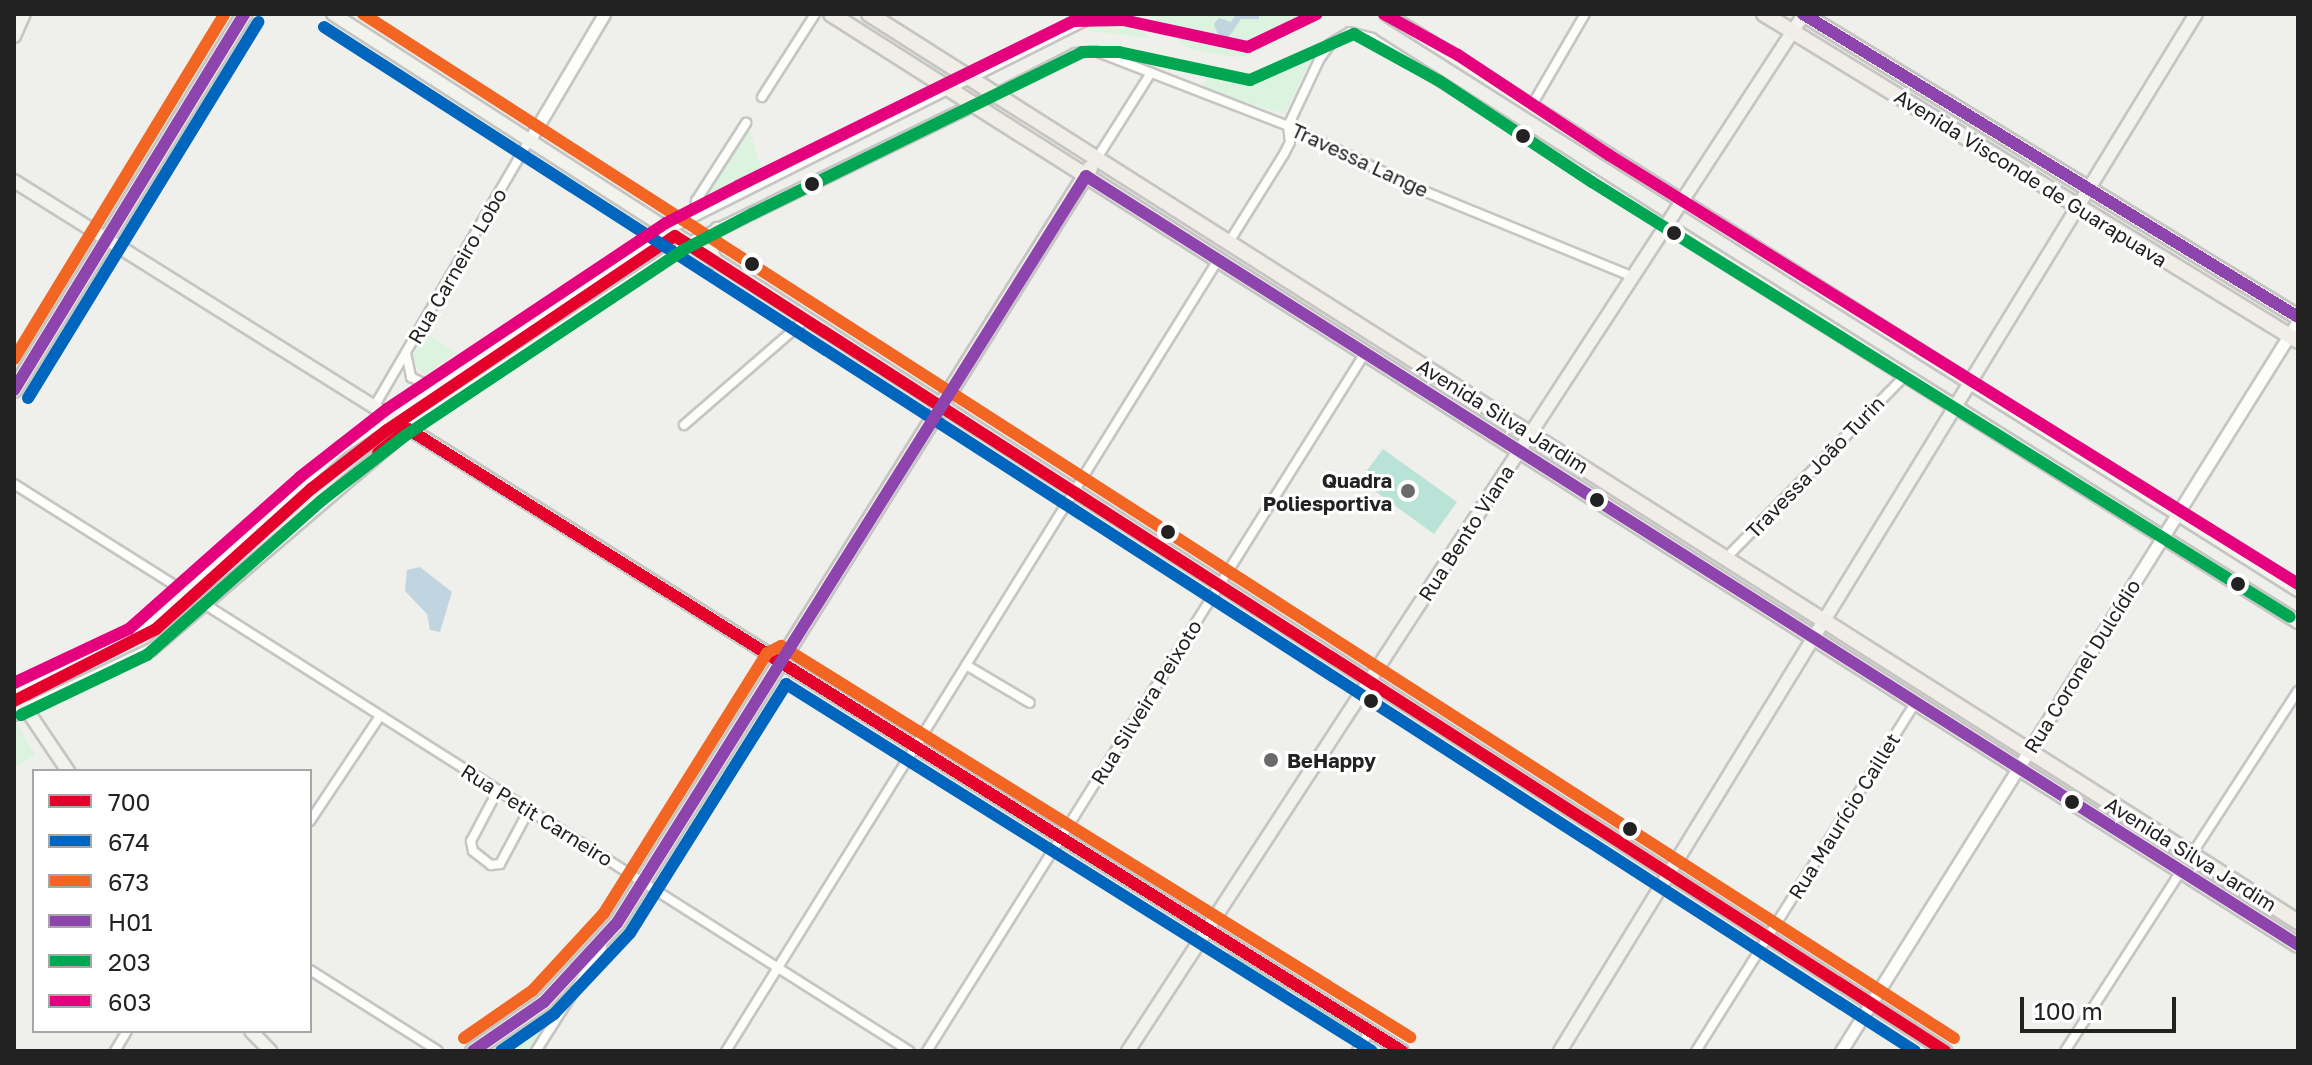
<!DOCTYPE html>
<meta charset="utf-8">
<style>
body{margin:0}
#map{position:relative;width:2312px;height:1065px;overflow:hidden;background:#efefeb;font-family:"Golos Text",sans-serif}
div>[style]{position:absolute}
.forest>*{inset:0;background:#c7dcc2}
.park>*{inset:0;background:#dbf3df}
.pitch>*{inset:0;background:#bae3d8}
.water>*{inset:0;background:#c1d5e0}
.roads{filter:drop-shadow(2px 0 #c5c5c3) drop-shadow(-2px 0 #c5c5c3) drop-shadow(0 2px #c5c5c3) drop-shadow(0 -2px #c5c5c3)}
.minor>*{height:8px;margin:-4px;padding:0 4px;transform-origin:4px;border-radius:4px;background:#fdfdfc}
.tertiary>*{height:11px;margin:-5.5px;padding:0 5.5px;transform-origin:5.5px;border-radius:5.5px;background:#fdfdfc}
.secondary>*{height:12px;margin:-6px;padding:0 6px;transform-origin:6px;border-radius:6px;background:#f2f3ed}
.primary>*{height:14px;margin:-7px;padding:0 7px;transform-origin:7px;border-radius:7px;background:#f1eee8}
.bus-1>*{height:12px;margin:-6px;padding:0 6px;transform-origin:6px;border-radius:6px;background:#e4002b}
.bus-2>*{height:12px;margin:-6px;padding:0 6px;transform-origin:6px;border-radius:6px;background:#0065bd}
.bus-3>*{height:12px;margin:-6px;padding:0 6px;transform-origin:6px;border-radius:6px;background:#f26522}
.bus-4>*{height:12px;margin:-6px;padding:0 6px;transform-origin:6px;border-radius:6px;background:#8e44ad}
.bus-5>*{height:12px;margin:-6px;padding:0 6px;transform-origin:6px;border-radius:6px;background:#00a651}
.bus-6>*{height:12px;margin:-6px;padding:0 6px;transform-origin:6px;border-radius:6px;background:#e5007d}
.dots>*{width:22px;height:22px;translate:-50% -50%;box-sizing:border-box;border:4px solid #fff;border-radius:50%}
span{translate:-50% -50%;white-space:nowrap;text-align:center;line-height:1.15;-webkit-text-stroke:6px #fff;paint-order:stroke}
.street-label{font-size:20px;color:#222}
.poi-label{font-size:20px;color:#222;font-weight:700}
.right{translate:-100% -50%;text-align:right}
.left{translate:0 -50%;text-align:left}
.frame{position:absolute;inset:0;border:16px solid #222;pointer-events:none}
.legend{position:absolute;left:32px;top:769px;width:280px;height:264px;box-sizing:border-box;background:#fff;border:2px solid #a7a7a7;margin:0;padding:10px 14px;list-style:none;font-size:24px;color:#222}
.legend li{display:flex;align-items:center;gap:16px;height:40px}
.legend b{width:40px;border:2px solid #a7a7a7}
.scale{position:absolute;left:2020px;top:997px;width:156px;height:36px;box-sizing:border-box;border:4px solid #222;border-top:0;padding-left:10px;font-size:24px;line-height:28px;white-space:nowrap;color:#222;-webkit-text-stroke:6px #fff;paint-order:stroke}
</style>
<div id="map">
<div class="forest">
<i style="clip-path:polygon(1232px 952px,1288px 986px,1286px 994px,1226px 962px,1225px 954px)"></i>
<i style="clip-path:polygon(1305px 997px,1353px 1027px,1352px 1030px,1347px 1035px,1300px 1006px,1298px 999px)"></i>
</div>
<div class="park">
<i style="clip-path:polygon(1110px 14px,1132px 14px,1148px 38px,1085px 30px)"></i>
<i style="clip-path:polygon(1150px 14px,1333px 14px,1248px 56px,1232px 57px,1186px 48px)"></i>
<i style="clip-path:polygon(1315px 50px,1285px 114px,1202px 89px,1211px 71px,1252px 73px)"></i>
<i style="clip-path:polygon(749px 127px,761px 169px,704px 199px)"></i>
<i style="clip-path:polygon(426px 333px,456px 353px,425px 375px,411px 360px)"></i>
<i style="clip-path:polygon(16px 722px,35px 755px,14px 767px,14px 723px)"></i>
<i style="clip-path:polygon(569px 989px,530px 1051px,490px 1051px,538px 1018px)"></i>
</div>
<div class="pitch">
<i style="clip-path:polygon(1383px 449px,1457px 502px,1434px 534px,1360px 480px)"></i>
</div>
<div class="water">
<i style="clip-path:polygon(1236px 14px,1259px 14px,1259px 19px,1241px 19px,1228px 38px,1218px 35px,1214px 24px,1219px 18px,1231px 22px)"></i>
<i style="clip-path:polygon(420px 567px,452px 592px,440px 632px,430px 630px,427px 614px,405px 591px,407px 570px)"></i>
</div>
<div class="roads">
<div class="minor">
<i style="left:995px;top:94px;width:90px;rotate:-27.1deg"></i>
<i style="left:1075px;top:53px;width:20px;rotate:-6deg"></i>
<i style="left:1095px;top:51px;width:207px;rotate:21.2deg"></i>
<i style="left:1288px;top:126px;width:140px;rotate:25.8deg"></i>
<i style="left:1414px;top:187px;width:237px;rotate:22.3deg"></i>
<i style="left:762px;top:97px;width:98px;rotate:-57.4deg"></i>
<i style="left:1532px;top:105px;width:105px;rotate:-59.8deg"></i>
<i style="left:1097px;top:158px;width:101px;rotate:-57.6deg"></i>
<i style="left:695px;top:212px;width:11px;rotate:-85deg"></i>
<i style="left:696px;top:201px;width:93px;rotate:-57.3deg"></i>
<i style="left:1229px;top:242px;width:104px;rotate:-58deg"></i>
<i style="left:1284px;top:154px;width:13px;rotate:-63deg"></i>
<i style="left:1290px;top:142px;width:16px;rotate:-97deg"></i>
<i style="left:1288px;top:126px;width:73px;rotate:-64.8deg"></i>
<i style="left:1319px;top:60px;width:19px;rotate:-55deg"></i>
<i style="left:1330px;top:44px;width:23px;rotate:-31deg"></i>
<i style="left:1350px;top:32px;width:23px;rotate:15deg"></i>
<i style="left:1372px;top:38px;width:348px;rotate:32.5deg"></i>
<i style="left:406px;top:353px;width:25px;rotate:78deg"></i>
<i style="left:411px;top:377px;width:18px;rotate:27deg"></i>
<i style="left:374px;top:407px;width:308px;rotate:-59.8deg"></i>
<i style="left:684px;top:425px;width:160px;rotate:-41deg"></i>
<i style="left:14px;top:484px;width:199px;rotate:32.2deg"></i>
<i style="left:1726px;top:558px;width:255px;rotate:-45.5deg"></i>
<i style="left:206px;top:605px;width:833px;rotate:32.39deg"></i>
<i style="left:966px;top:665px;width:74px;rotate:30.7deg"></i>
<i style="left:498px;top:790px;width:58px;rotate:117.9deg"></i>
<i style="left:471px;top:841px;width:10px;rotate:79deg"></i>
<i style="left:473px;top:851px;width:23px;rotate:38deg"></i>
<i style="left:491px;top:865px;width:9px;rotate:-6deg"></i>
<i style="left:500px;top:864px;width:61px;rotate:-61.8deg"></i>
<i style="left:310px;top:821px;width:126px;rotate:-56.3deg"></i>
<i style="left:2192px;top:854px;width:194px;rotate:-57deg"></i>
<i style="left:310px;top:970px;width:151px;rotate:32.3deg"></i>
<i style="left:115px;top:1051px;width:23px;rotate:-59deg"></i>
<i style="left:536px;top:1051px;width:123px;rotate:-57.6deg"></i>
<i style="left:726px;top:1051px;width:932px;rotate:-58.12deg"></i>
<i style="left:927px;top:1051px;width:824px;rotate:-57.89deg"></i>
<i style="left:1357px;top:1051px;width:24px;rotate:-57deg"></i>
<i style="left:1696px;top:1051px;width:411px;rotate:-57.8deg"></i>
<i style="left:2065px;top:1051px;width:214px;rotate:-57.2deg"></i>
</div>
<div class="tertiary">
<i style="left:529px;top:141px;width:147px;rotate:-59.4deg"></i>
<i style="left:14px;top:687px;width:139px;rotate:-25.1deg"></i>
<i style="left:140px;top:628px;width:268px;rotate:-42.1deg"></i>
<i style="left:339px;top:448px;width:393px;rotate:-33.9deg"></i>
<i style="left:665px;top:229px;width:481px;rotate:-26.6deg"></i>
<i style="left:14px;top:714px;width:152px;rotate:-25.4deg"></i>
<i style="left:151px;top:649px;width:338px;rotate:-40.6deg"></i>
<i style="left:408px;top:429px;width:335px;rotate:-33.5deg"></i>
<i style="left:687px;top:244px;width:343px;rotate:-26deg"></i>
<i style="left:1841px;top:1051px;width:861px;rotate:-57.95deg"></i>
</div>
<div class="secondary">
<i style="left:333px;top:14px;width:1917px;rotate:32.75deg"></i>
<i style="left:1386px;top:14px;width:1079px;rotate:32.28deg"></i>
<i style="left:14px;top:36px;width:24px;rotate:-66deg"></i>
<i style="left:14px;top:181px;width:1638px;rotate:32.08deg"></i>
<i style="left:1666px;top:225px;width:746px;rotate:32.14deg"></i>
<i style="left:715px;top:262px;width:20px;rotate:-105deg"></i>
<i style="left:710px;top:243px;width:16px;rotate:-63deg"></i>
<i style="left:14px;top:691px;width:97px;rotate:56deg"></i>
<i style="left:251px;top:1031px;width:28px;rotate:46deg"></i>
<i style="left:1128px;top:1051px;width:1238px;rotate:-56.9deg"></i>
<i style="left:1560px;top:1051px;width:1216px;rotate:-58.48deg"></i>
</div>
<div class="primary">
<i style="left:831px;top:14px;width:1737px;rotate:32.4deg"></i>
<i style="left:869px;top:14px;width:1693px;rotate:32.43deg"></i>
<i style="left:1764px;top:14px;width:626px;rotate:31.48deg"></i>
<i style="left:1803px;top:14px;width:580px;rotate:31.47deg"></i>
<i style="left:14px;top:390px;width:441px;rotate:-58.5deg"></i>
<i style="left:473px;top:1051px;width:86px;rotate:-34.6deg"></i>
<i style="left:544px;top:1002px;width:108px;rotate:-47.3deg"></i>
<i style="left:617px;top:923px;width:891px;rotate:-57.93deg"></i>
</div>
</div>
<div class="bus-1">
<i style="left:378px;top:453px;width:38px;rotate:-39deg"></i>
<i style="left:408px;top:429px;width:1173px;rotate:32.04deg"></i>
<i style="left:14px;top:701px;width:159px;rotate:-26.9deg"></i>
<i style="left:156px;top:629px;width:209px;rotate:-42.1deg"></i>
<i style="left:311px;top:489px;width:96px;rotate:-37.8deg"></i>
<i style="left:387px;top:430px;width:347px;rotate:-34deg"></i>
<i style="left:675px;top:236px;width:1509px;rotate:32.69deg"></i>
</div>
<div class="bus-2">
<i style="left:324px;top:27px;width:1892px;rotate:32.77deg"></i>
<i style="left:28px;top:398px;width:441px;rotate:-58.5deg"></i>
<i style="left:501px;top:1051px;width:65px;rotate:-34.9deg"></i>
<i style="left:554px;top:1014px;width:111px;rotate:-46.8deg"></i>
<i style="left:630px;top:933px;width:294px;rotate:-57.9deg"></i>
<i style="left:786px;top:684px;width:691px;rotate:32.06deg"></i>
</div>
<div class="bus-3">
<i style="left:363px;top:14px;width:1892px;rotate:32.77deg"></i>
<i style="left:14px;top:359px;width:404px;rotate:-58.6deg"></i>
<i style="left:464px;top:1038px;width:84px;rotate:-34.8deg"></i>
<i style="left:533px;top:990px;width:105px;rotate:-47.3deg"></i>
<i style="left:604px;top:913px;width:307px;rotate:-57.9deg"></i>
<i style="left:767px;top:653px;width:16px;rotate:-27deg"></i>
<i style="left:781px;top:646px;width:741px;rotate:31.87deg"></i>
</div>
<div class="bus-4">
<i style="left:1803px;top:14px;width:580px;rotate:31.47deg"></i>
<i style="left:14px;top:390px;width:441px;rotate:-58.5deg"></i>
<i style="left:473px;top:1051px;width:86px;rotate:-34.6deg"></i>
<i style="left:544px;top:1002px;width:108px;rotate:-47.3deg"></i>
<i style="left:617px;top:923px;width:882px;rotate:-57.88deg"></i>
<i style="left:1086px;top:176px;width:1435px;rotate:32.39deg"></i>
</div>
<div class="bus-5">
<i style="left:21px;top:715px;width:140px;rotate:-25.5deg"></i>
<i style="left:147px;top:655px;width:232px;rotate:-41.5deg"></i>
<i style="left:321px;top:501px;width:108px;rotate:-37.8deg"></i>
<i style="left:406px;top:435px;width:333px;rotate:-33.7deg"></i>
<i style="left:683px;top:250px;width:78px;rotate:-27.6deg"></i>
<i style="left:752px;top:214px;width:368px;rotate:-26.1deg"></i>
<i style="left:1082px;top:52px;width:37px"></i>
<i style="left:1119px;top:52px;width:134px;rotate:12.1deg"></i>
<i style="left:1250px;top:80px;width:114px;rotate:-23.9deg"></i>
<i style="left:1354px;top:34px;width:99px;rotate:28.9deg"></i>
<i style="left:1441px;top:82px;width:181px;rotate:33.5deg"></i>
<i style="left:1592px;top:182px;width:822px;rotate:31.93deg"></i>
</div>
<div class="bus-6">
<i style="left:1384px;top:14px;width:85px;rotate:29deg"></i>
<i style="left:1458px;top:55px;width:181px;rotate:33.5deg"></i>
<i style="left:1609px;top:155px;width:812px;rotate:31.91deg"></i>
<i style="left:14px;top:683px;width:127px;rotate:-25.2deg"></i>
<i style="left:129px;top:629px;width:229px;rotate:-41.6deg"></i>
<i style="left:300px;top:477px;width:110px;rotate:-38deg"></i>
<i style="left:387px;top:409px;width:335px;rotate:-33.7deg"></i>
<i style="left:666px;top:223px;width:81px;rotate:-27.2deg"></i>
<i style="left:738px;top:186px;width:374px;rotate:-26.2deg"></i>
<i style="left:1074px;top:21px;width:49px;rotate:-1.2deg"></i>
<i style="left:1123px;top:20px;width:128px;rotate:12.2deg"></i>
<i style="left:1248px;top:47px;width:76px;rotate:-25.6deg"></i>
</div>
<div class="dots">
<i style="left:1523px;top:136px;background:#222"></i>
<i style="left:812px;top:184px;background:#222"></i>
<i style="left:1674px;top:233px;background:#222"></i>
<i style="left:752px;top:264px;background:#222"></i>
<i style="left:1408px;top:491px;background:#6a6a68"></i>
<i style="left:1597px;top:500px;background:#222"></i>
<i style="left:1168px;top:532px;background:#222"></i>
<i style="left:2238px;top:584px;background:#222"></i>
<i style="left:1371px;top:701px;background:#222"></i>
<i style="left:1271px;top:760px;background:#6a6a68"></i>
<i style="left:2072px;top:802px;background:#222"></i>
<i style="left:1630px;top:829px;background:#222"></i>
</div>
<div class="street-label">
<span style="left:1360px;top:160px;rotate:25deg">Travessa Lange</span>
<span style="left:2031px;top:178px;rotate:32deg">Avenida Visconde de Guarapuava</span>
<span style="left:457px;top:266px;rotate:-60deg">Rua Carneiro Lobo</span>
<span style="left:1503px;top:416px;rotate:32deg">Avenida Silva Jardim</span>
<span style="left:1815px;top:467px;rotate:-46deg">Travessa João Turin</span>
<span style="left:1466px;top:533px;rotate:-57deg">Rua Bento Viana</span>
<span style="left:2082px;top:666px;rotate:-58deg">Rua Coronel Dulcídio</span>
<span style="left:1146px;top:702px;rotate:-58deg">Rua Silveira Peixoto</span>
<span style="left:537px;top:815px;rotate:32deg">Rua Petit Carneiro</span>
<span style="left:1844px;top:816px;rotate:-58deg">Rua Maurício Caillet</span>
<span style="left:2191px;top:854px;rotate:32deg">Avenida Silva Jardim</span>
</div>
<div class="poi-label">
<span class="right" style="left:1392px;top:492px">Quadra<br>Poliesportiva</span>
<span class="left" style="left:1287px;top:760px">BeHappy</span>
</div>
<div class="frame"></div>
<ul class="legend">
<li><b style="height:10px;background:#e4002b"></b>700</li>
<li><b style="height:10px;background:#0065bd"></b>674</li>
<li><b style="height:10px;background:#f26522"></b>673</li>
<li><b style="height:10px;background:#8e44ad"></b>H01</li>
<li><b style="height:10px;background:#00a651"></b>203</li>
<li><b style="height:10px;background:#e5007d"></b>603</li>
</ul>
<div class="scale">100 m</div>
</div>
